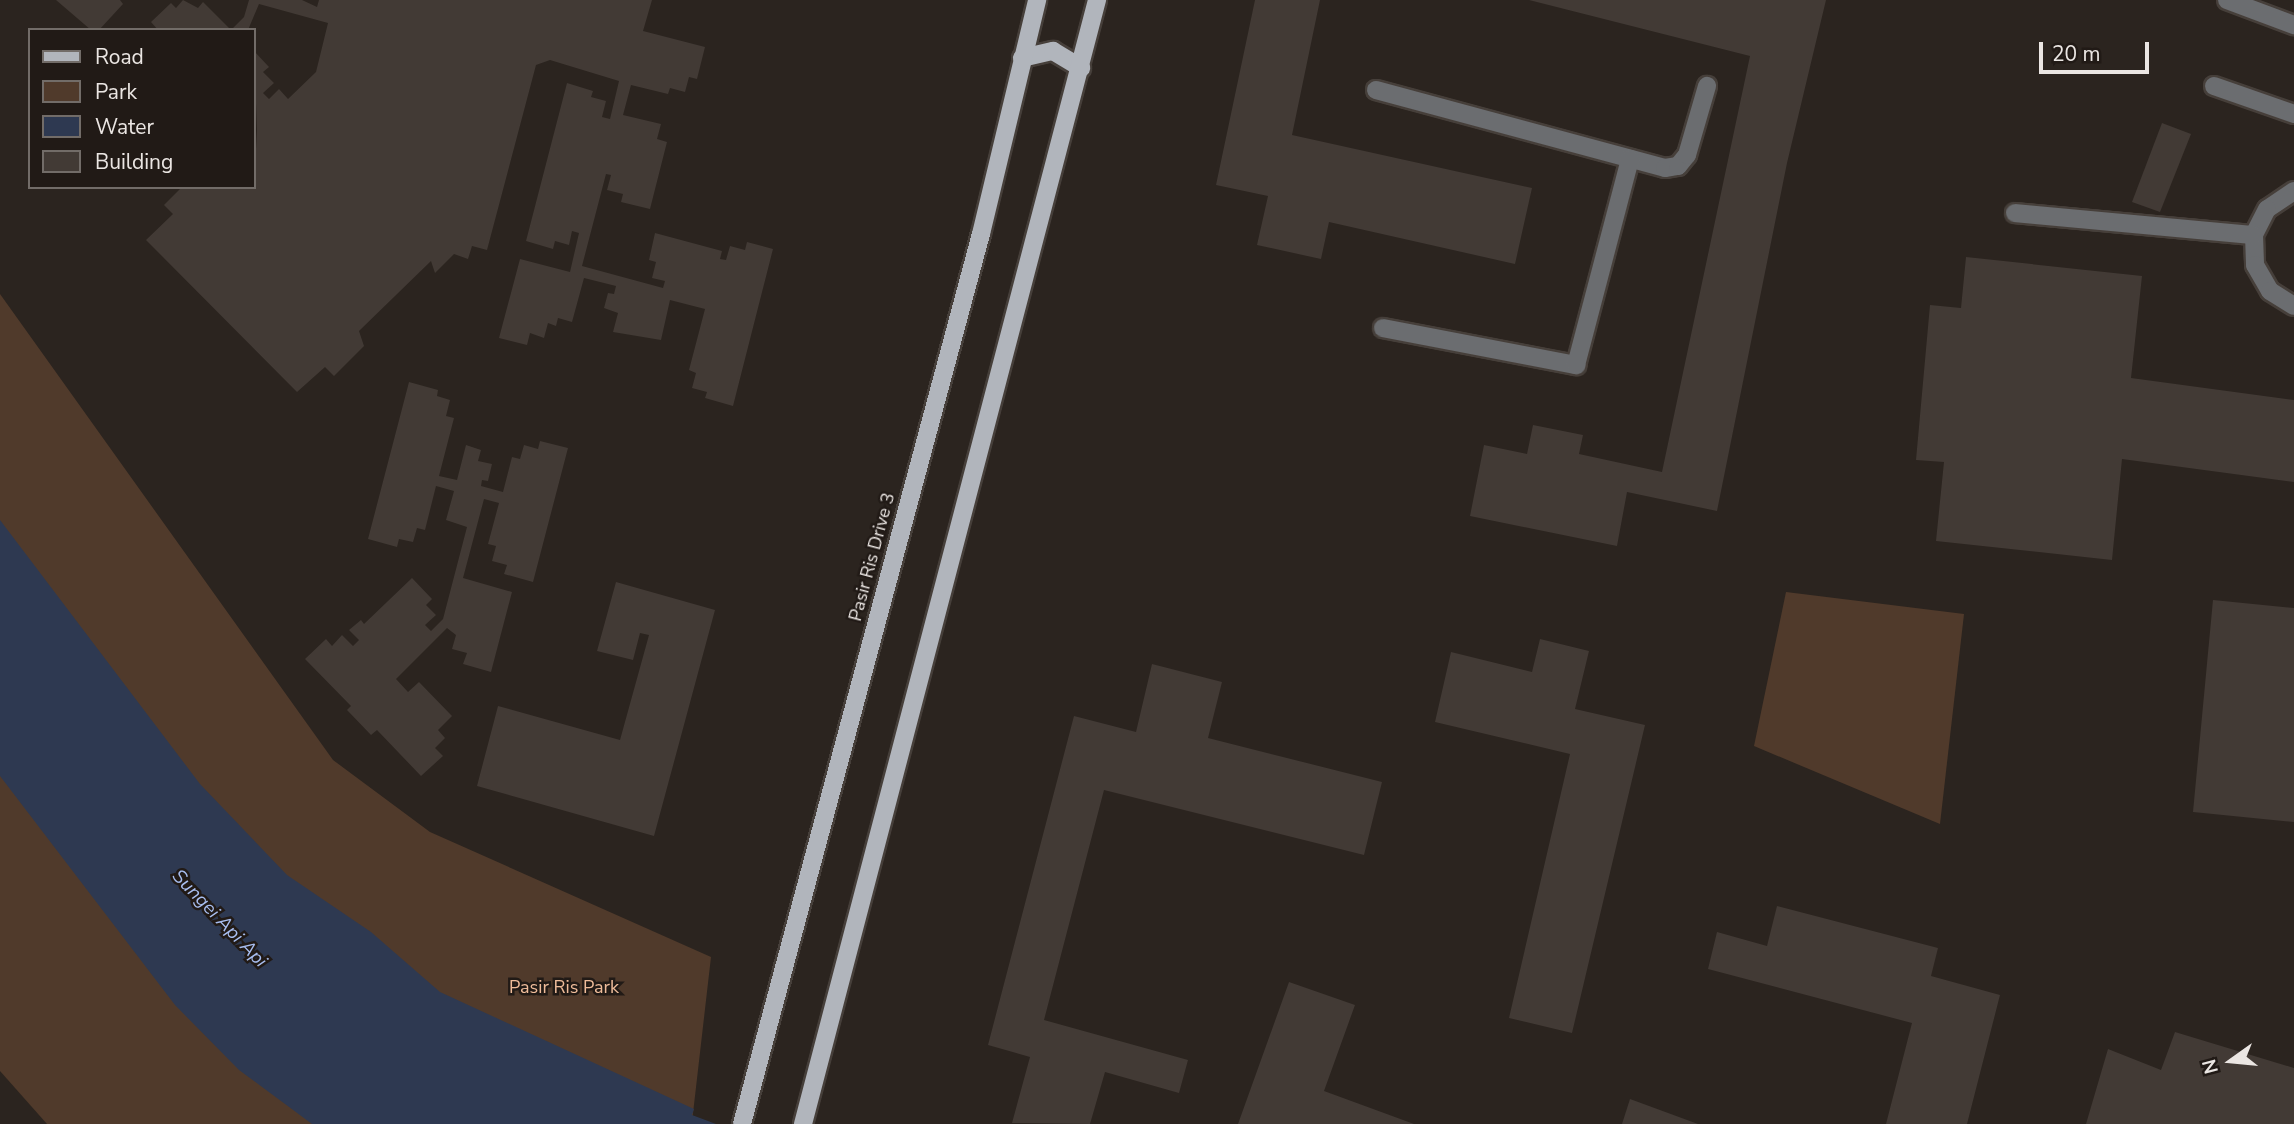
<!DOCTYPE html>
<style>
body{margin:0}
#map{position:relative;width:2294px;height:1124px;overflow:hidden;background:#2b241f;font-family:"Nunito Sans",sans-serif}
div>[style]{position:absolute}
.green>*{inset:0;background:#503a2b}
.water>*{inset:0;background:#2e3951}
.building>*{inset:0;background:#423a35}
.roads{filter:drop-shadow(2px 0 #463f3a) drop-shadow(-2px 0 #463f3a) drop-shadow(0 2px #463f3a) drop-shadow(0 -2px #463f3a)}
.minor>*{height:18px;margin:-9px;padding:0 9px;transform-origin:9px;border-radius:9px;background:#6b6d70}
.major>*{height:18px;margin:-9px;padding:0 9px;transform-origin:9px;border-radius:9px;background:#b1b5bc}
span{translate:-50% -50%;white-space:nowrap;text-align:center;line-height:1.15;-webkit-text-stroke:5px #211a16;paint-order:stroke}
.street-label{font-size:18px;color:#ebe6e3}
.park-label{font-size:18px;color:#efbc9a}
.water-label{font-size:19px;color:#a8bef0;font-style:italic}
.legend{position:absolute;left:28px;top:28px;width:228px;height:161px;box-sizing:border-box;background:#211a16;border:2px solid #726c68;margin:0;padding:9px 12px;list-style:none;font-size:21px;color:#ebe6e3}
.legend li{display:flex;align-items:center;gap:14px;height:35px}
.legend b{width:35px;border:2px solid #726c68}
.north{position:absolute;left:2196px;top:1026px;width:70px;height:70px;-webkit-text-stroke:5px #211a16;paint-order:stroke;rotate:255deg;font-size:19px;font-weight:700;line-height:28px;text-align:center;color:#ebe6e3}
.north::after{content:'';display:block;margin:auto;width:24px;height:32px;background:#ebe6e3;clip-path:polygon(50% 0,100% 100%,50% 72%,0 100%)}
.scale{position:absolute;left:2039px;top:42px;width:110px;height:32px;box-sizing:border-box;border:4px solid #ebe6e3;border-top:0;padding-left:9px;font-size:21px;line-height:24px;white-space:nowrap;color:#ebe6e3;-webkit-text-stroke:5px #211a16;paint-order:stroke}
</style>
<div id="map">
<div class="green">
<i style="clip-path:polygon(0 294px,333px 760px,430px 832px,711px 957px,692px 1122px,285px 922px,0 560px)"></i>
<i style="clip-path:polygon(1786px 592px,1964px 614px,1940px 824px,1754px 746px)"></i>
<i style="clip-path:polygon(0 763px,410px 1124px,47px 1124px,0 1071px)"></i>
</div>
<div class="water">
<i style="clip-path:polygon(0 520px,200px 784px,287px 875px,371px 932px,440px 992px,694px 1109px,692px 1115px,716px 1124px,312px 1124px,239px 1070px,175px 1005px,0 776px)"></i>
</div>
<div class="building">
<i style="clip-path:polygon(56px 0,120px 0,123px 4px,99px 30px,91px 30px)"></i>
<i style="clip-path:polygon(183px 0,198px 8px,203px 2px,231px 30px,158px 30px,151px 22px,171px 3px,176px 8px)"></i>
<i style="clip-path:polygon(249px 0,302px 0,317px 7px,319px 0,652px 0,643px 31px,705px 47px,697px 79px,689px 77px,685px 92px,670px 88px,668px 94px,631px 85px,623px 115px,661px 124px,657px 139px,667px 142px,650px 209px,621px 202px,623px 194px,607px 190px,611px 175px,606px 174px,582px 266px,663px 288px,665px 281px,652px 278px,656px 262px,649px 260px,655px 233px,722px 251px,720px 259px,726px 260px,730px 246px,745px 250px,747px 242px,773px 249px,733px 406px,705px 398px,707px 392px,692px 388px,696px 373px,689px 370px,705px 309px,670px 300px,661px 340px,613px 332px,618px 313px,604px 308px,608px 293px,614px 294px,616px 286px,584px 278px,572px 322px,558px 318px,556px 326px,548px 323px,544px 338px,530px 333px,527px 345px,499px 338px,520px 259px,570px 272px,579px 233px,572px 231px,569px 245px,555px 241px,553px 249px,526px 241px,567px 83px,593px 91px,591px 97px,606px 101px,602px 117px,610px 119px,619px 81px,550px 60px,536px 65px,487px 250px,472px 246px,468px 259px,454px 254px,435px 273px,431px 261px,359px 331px,364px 346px,334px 376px,325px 367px,297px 392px,146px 240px,173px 214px,164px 205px,182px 187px,254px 187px,257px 130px,254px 51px,269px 67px,263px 72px,274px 83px,263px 93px,269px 99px,279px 89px,288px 99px,316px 72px,328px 23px,259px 4px,248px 30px,231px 30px,244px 17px)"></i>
<i style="clip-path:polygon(1255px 0,1320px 0,1292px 135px,1532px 188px,1515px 264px,1329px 222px,1321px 259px,1257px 245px,1268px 196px,1216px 185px)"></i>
<i style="clip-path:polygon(1529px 0,1826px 0,1787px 163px,1717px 511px,1627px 492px,1617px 546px,1470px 516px,1484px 445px,1527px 454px,1533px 425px,1583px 435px,1579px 454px,1662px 472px,1750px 56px)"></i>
<i style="clip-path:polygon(2162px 123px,2191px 134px,2160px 212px,2132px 202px)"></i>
<i style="clip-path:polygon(1966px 257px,2142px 276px,2131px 378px,2294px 400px,2294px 482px,2122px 459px,2112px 560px,1936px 541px,1944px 462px,1916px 460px,1930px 305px,1961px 308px)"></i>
<i style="clip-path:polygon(409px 382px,438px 390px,437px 396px,450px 400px,446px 416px,454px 418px,439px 476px,457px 480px,466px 445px,481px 450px,478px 461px,492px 464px,488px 481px,482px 480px,481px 486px,503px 492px,512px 457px,520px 459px,524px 445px,538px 449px,540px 441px,568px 448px,533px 582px,504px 574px,507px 565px,492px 561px,496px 546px,488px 544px,499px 503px,484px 499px,463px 578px,512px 592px,491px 672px,463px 664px,467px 653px,452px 649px,456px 635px,447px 628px,396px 679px,408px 692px,419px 682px,452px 716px,438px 730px,445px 738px,435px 748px,443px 756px,421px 776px,377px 730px,371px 735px,347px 710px,351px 706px,305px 659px,326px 639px,332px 646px,342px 635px,353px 646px,359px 640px,349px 630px,361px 620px,364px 624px,412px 578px,432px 599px,426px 605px,436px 615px,425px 625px,431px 631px,443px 619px,467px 527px,446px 520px,454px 491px,436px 486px,425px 530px,417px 528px,413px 542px,399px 539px,397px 547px,368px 539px)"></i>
<i style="clip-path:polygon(616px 582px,715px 610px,654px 836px,477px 786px,498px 706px,620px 740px,649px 635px,640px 633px,633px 660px,597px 651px)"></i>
<i style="clip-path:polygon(2213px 600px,2294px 608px,2294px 822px,2193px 812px)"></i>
<i style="clip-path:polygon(1540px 639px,1589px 651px,1575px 709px,1645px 725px,1572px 1033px,1509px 1018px,1570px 754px,1435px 722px,1451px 652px,1532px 672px)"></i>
<i style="clip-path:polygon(1152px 664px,1222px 682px,1208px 738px,1382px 782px,1364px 855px,1104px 790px,1044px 1020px,1188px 1060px,1179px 1093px,1105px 1072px,1090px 1124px,1012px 1123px,1030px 1057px,988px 1045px,1074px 716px,1136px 732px)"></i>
<i style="clip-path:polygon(1777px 906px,1938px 948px,1931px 976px,2000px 995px,1967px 1124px,1886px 1124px,1912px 1023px,1708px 969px,1717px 932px,1767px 946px)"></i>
<i style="clip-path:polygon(1289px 982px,1355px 1005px,1324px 1091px,1414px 1124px,1238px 1124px)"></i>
<i style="clip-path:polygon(2175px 1032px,2294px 1068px,2294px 1124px,2086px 1124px,2108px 1049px,2161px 1070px)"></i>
<i style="clip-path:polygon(1630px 1099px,1698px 1124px,1622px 1124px)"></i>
</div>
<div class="roads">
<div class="minor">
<i style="left:2227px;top:0;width:72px;rotate:20.5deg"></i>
<i style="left:2214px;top:86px;width:85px;rotate:19.3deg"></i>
<i style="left:1376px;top:90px;width:299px;rotate:15.1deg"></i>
<i style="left:1665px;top:168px;width:13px;rotate:-9deg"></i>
<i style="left:1678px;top:166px;width:14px;rotate:-51deg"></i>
<i style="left:1687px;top:155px;width:72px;rotate:-73.8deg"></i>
<i style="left:2294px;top:191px;width:32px;rotate:146deg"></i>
<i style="left:2267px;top:209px;width:29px;rotate:117deg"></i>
<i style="left:2254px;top:235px;width:30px;rotate:88deg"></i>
<i style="left:2255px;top:265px;width:30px;rotate:60deg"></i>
<i style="left:2270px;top:291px;width:28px;rotate:32deg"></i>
<i style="left:2015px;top:213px;width:240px;rotate:5.3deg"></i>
<i style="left:1383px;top:328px;width:197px;rotate:10.9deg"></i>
<i style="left:1576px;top:365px;width:213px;rotate:-75.3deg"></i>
</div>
<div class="major">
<i style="left:1022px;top:58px;width:32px;rotate:-13deg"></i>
<i style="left:1053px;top:51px;width:33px;rotate:31deg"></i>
<i style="left:742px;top:1124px;width:922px;rotate:-74.97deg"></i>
<i style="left:981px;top:234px;width:241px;rotate:-76.5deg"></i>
<i style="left:803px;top:1124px;width:1162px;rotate:-75.34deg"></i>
</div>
</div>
<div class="street-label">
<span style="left:872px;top:557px;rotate:-75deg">Pasir Ris Drive 3</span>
</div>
<div class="park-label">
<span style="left:564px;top:987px">Pasir Ris Park</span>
</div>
<div class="water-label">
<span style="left:219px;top:919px;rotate:46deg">Sungei Api Api</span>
</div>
<ul class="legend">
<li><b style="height:9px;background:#b1b5bc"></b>Road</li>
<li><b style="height:19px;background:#503a2b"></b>Park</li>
<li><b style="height:19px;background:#2e3951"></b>Water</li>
<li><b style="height:19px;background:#423a35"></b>Building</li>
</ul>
<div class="north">N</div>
<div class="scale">20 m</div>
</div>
